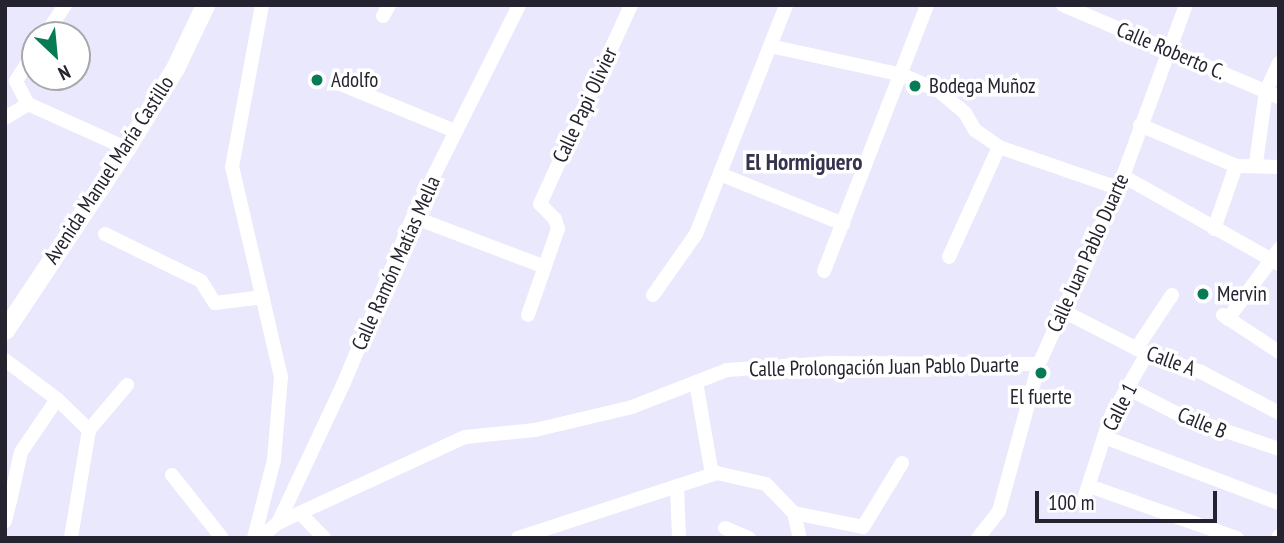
<!DOCTYPE html>
<meta charset="utf-8">
<style>
body{margin:0}
#map{position:relative;width:1284px;height:543px;overflow:hidden;background:#e9e8fc;font-family:"PT Sans Narrow",sans-serif}
div>[style]{position:absolute}
.street>*{height:14px;margin:-7px;padding:0 7px;transform-origin:7px;border-radius:7px;background:#fff}
.secondary>*{height:19px;margin:-9.5px;padding:0 9.5px;transform-origin:9.5px;border-radius:9.5px;background:#fff}
.dots>*{width:19px;height:19px;translate:-50% -50%;box-sizing:border-box;border:4px solid #fff;border-radius:50%}
span{translate:-50% -50%;white-space:nowrap;text-align:center;line-height:1.15;-webkit-text-stroke:7px #fff;paint-order:stroke}
.street-label{font-size:21px;color:#24232f}
.poi-label{font-size:21px;color:#24232f}
.left{translate:0 -50%;text-align:left}
.neighbourhood-label{font-size:23px;color:#36334e;font-weight:700}
.frame{position:absolute;inset:0;border:7px solid #24232f;pointer-events:none}
.north{position:absolute;left:21px;top:21px;width:70px;height:70px;box-sizing:border-box;background:#fff;border:2px solid #a7a7ac;border-radius:50%;rotate:154deg;font-size:19px;font-weight:700;line-height:28px;text-align:center;color:#24232f}
.north::after{content:'';display:block;margin:auto;width:24px;height:32px;background:#077a56;clip-path:polygon(50% 0,100% 100%,50% 72%,0 100%)}
.scale{position:absolute;left:1035px;top:491px;width:182px;height:32px;box-sizing:border-box;border:4px solid #24232f;border-top:0;padding-left:9px;font-size:21px;line-height:24px;white-space:nowrap;color:#24232f;-webkit-text-stroke:5px #fff;paint-order:stroke}
</style>
<div id="map">
<div class="street">
<i style="left:1063px;top:5px;width:235px;rotate:23.1deg"></i>
<i style="left:383px;top:16px;width:13px;rotate:-61deg"></i>
<i style="left:45px;top:35px;width:36px;rotate:-56deg"></i>
<i style="left:770px;top:46px;width:136px;rotate:12.3deg"></i>
<i style="left:903px;top:75px;width:39px;rotate:24deg"></i>
<i style="left:939px;top:91px;width:34px;rotate:40deg"></i>
<i style="left:965px;top:113px;width:20px;rotate:60deg"></i>
<i style="left:975px;top:130px;width:29px;rotate:35deg"></i>
<i style="left:999px;top:147px;width:126px;rotate:19deg"></i>
<i style="left:343px;top:85px;width:121px;rotate:22.3deg"></i>
<i style="left:28px;top:104px;width:26px;rotate:-118deg"></i>
<i style="left:16px;top:81px;width:36px;rotate:-58deg"></i>
<i style="left:5px;top:118px;width:27px;rotate:-31deg"></i>
<i style="left:28px;top:104px;width:107px;rotate:24.2deg"></i>
<i style="left:1140px;top:125px;width:104px;rotate:23.1deg"></i>
<i style="left:1236px;top:166px;width:43px;rotate:1.3deg"></i>
<i style="left:1256px;top:163px;width:73px;rotate:-82.1deg"></i>
<i style="left:1266px;top:91px;width:31px;rotate:-65deg"></i>
<i style="left:720px;top:174px;width:133px;rotate:22.1deg"></i>
<i style="left:1123px;top:176px;width:179px;rotate:29.4deg"></i>
<i style="left:413px;top:217px;width:141px;rotate:20.7deg"></i>
<i style="left:1214px;top:229px;width:67px;rotate:-70.8deg"></i>
<i style="left:105px;top:234px;width:107px;rotate:26.1deg"></i>
<i style="left:201px;top:281px;width:26px;rotate:58deg"></i>
<i style="left:215px;top:303px;width:48px;rotate:-7.1deg"></i>
<i style="left:949px;top:257px;width:121px;rotate:-65.6deg"></i>
<i style="left:824px;top:271px;width:285px;rotate:-68.8deg"></i>
<i style="left:653px;top:295px;width:75px;rotate:-54.8deg"></i>
<i style="left:696px;top:234px;width:246px;rotate:-68.5deg"></i>
<i style="left:1063px;top:311px;width:94px;rotate:27.1deg"></i>
<i style="left:1147px;top:354px;width:57px;rotate:18.4deg"></i>
<i style="left:1201px;top:372px;width:88px;rotate:27.7deg"></i>
<i style="left:528px;top:315px;width:91px;rotate:-70.8deg"></i>
<i style="left:558px;top:229px;width:10px;rotate:-107deg"></i>
<i style="left:555px;top:219px;width:21px;rotate:-135deg"></i>
<i style="left:540px;top:204px;width:219px;rotate:-65.4deg"></i>
<i style="left:1223px;top:315px;width:67px;rotate:33.5deg"></i>
<i style="left:1228px;top:319px;width:87px;rotate:-53.9deg"></i>
<i style="left:1136px;top:349px;width:65px;rotate:-56.3deg"></i>
<i style="left:5px;top:360px;width:65px;rotate:36.9deg"></i>
<i style="left:57px;top:399px;width:45px;rotate:44.1deg"></i>
<i style="left:89px;top:430px;width:109px;rotate:99.5deg"></i>
<i style="left:696px;top:382px;width:94px;rotate:80.2deg"></i>
<i style="left:1129px;top:389px;width:62px;rotate:27deg"></i>
<i style="left:1184px;top:417px;width:100px;rotate:18.6deg"></i>
<i style="left:89px;top:430px;width:59px;rotate:-49.8deg"></i>
<i style="left:1104px;top:437px;width:187px;rotate:20.7deg"></i>
<i style="left:172px;top:475px;width:80px;rotate:51.6deg"></i>
<i style="left:677px;top:486px;width:52px;rotate:87.8deg"></i>
<i style="left:1089px;top:486px;width:157px;rotate:19.4deg"></i>
<i style="left:5px;top:493px;width:7px;rotate:34deg"></i>
<i style="left:11px;top:497px;width:25px;rotate:104deg"></i>
<i style="left:11px;top:497px;width:46px;rotate:-77.5deg"></i>
<i style="left:21px;top:452px;width:64px;rotate:-55.8deg"></i>
<i style="left:1083px;top:502px;width:90px;rotate:-72deg"></i>
<i style="left:1111px;top:416px;width:72px;rotate:-59.9deg"></i>
<i style="left:300px;top:513px;width:35px;rotate:46deg"></i>
<i style="left:794px;top:513px;width:70px;rotate:11.5deg"></i>
<i style="left:863px;top:527px;width:75px;rotate:-58.6deg"></i>
<i style="left:278px;top:523px;width:153px;rotate:-64.8deg"></i>
<i style="left:343px;top:385px;width:182px;rotate:-67.4deg"></i>
<i style="left:413px;top:217px;width:237px;rotate:-63.4deg"></i>
<i style="left:725px;top:528px;width:26px;rotate:23deg"></i>
<i style="left:254px;top:538px;width:81px;rotate:-75.6deg"></i>
<i style="left:274px;top:460px;width:83px;rotate:-85.2deg"></i>
<i style="left:281px;top:377px;width:216px;rotate:-103.1deg"></i>
<i style="left:232px;top:167px;width:165px;rotate:-79.5deg"></i>
<i style="left:260px;top:538px;width:23px;rotate:-40deg"></i>
<i style="left:278px;top:523px;width:206px;rotate:-24.7deg"></i>
<i style="left:465px;top:437px;width:70px;rotate:-5.7deg"></i>
<i style="left:535px;top:430px;width:100px;rotate:-13.3deg"></i>
<i style="left:632px;top:407px;width:102px;rotate:-21.3deg"></i>
<i style="left:727px;top:370px;width:102px;rotate:-3.9deg"></i>
<i style="left:829px;top:363px;width:210px;rotate:0.3deg"></i>
<i style="left:518px;top:538px;width:209px;rotate:-18.1deg"></i>
<i style="left:717px;top:473px;width:50px;rotate:12.7deg"></i>
<i style="left:766px;top:484px;width:40px;rotate:46deg"></i>
<i style="left:794px;top:513px;width:26px;rotate:77deg"></i>
<i style="left:978px;top:538px;width:34px;rotate:-52deg"></i>
<i style="left:999px;top:511px;width:152px;rotate:-74.8deg"></i>
<i style="left:1039px;top:364px;width:206px;rotate:-65.9deg"></i>
<i style="left:1123px;top:176px;width:182px;rotate:-69.8deg"></i>
<i style="left:1278px;top:538px;width:2px;rotate:-63deg"></i>
</div>
<div class="secondary">
<i style="left:5px;top:330px;width:219px;rotate:-56.4deg"></i>
<i style="left:126px;top:148px;width:94px;rotate:-58.5deg"></i>
<i style="left:175px;top:68px;width:70px;rotate:-64.5deg"></i>
</div>
<div class="dots">
<i style="left:317px;top:80px;background:#077a56"></i>
<i style="left:915px;top:86px;background:#077a56"></i>
<i style="left:1203px;top:294px;background:#077a56"></i>
<i style="left:1041px;top:373px;background:#077a56"></i>
</div>
<div class="street-label">
<span style="left:1171px;top:51px;rotate:23deg">Calle Roberto C.</span>
<span style="left:585px;top:105px;rotate:-65deg">Calle Papi Olivier</span>
<span style="left:109px;top:170px;rotate:-57deg">Avenida Manuel María Castillo</span>
<span style="left:1088px;top:253px;rotate:-66deg">Calle Juan Pablo Duarte</span>
<span style="left:396px;top:263px;rotate:-66deg">Calle Ramón Matías Mella</span>
<span style="left:1171px;top:361px;rotate:20deg">Calle A</span>
<span style="left:884px;top:367px;rotate:-1deg">Calle Prolongación Juan Pablo Duarte</span>
<span style="left:1120px;top:407px;rotate:-63deg">Calle 1</span>
<span style="left:1202px;top:423px;rotate:22deg">Calle B</span>
</div>
<div class="poi-label">
<span class="left" style="left:331px;top:80px">Adolfo</span>
<span class="left" style="left:929px;top:86px">Bodega Muñoz</span>
<span class="left" style="left:1217px;top:294px">Mervin</span>
<span style="left:1041px;top:397px">El fuerte</span>
</div>
<div class="neighbourhood-label">
<span style="left:804px;top:162px">El Hormiguero</span>
</div>
<div class="frame"></div>
<div class="north">N</div>
<div class="scale">100 m</div>
</div>
